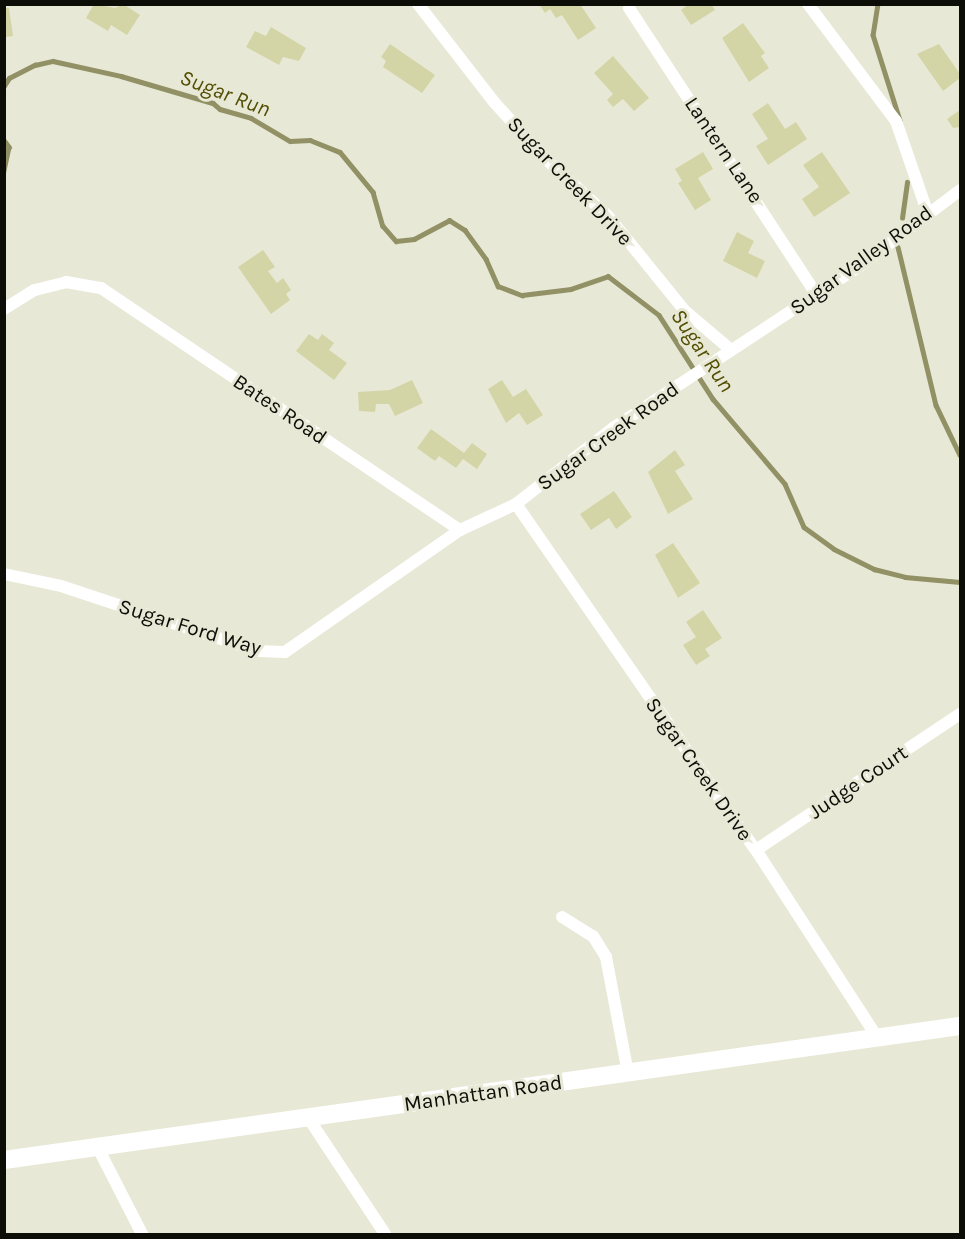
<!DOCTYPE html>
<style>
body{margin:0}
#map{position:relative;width:965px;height:1239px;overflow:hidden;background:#e8e8d6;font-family:Karla,sans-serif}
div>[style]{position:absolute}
.stream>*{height:4.5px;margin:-2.25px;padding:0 2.25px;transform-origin:2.25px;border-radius:2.25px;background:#919165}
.building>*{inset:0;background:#d4d5a7}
.street>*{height:12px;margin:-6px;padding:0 6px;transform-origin:6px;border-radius:6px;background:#fff}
.primary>*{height:18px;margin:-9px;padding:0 9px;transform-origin:9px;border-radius:9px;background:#fff}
span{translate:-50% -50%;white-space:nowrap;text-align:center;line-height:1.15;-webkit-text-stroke:6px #e8e8d6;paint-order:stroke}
.street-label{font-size:21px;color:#0d0d07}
.water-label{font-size:22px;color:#514e00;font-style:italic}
.frame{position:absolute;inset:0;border:6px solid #0d0d07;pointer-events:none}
</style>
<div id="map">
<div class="stream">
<i style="left:878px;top:4px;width:31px;rotate:99deg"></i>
<i style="left:873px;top:35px;width:89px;rotate:72.4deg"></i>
<i style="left:4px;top:86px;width:9px;rotate:-58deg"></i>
<i style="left:9px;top:78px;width:29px;rotate:-27deg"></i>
<i style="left:35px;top:65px;width:18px;rotate:-13deg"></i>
<i style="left:53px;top:61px;width:70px;rotate:12.4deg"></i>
<i style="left:121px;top:76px;width:96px;rotate:16.4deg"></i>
<i style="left:213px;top:103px;width:9px;rotate:41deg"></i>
<i style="left:220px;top:109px;width:32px;rotate:16deg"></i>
<i style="left:251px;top:118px;width:45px;rotate:30.5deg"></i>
<i style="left:290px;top:141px;width:20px;rotate:-3deg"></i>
<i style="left:310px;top:140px;width:32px;rotate:22deg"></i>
<i style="left:340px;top:152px;width:52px;rotate:50.5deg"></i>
<i style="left:373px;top:192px;width:35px;rotate:74deg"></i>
<i style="left:383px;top:226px;width:20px;rotate:49deg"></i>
<i style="left:396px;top:241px;width:18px;rotate:-6deg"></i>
<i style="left:414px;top:239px;width:40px;rotate:-28deg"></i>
<i style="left:449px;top:220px;width:19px;rotate:32deg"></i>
<i style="left:465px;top:230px;width:36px;rotate:54deg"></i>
<i style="left:486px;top:259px;width:30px;rotate:66deg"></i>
<i style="left:498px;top:286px;width:26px;rotate:21deg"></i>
<i style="left:522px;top:295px;width:49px;rotate:-7deg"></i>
<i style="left:571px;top:289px;width:39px;rotate:-19deg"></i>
<i style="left:608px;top:276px;width:64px;rotate:37.4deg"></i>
<i style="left:659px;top:315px;width:100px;rotate:57.3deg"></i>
<i style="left:713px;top:399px;width:111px;rotate:49.7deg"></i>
<i style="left:785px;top:484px;width:47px;rotate:66.2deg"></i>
<i style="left:804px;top:527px;width:37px;rotate:36deg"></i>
<i style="left:834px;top:549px;width:45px;rotate:26.6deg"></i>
<i style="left:874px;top:569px;width:32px;rotate:14deg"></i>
<i style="left:905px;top:577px;width:55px;rotate:5.2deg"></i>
<i style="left:4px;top:140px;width:9px;rotate:54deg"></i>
<i style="left:9px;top:147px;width:25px;rotate:102deg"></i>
<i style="left:902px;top:218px;width:36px;rotate:-82deg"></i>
<i style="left:898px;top:247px;width:163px;rotate:76.5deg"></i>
<i style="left:936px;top:405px;width:55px;rotate:64.4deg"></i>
</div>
<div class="building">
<i style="clip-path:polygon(94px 4px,115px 8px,123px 4px,140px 15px,127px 35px,111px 25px,108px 31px,86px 18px)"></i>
<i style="clip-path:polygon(539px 4px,580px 4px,596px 28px,578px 40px,562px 15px,556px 18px,550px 9px,545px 13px)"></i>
<i style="clip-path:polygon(689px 4px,711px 4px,715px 10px,691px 25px,681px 10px)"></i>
<i style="clip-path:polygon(4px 8px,9px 8px,13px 36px,6px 37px,4px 44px)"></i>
<i style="clip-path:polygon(743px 23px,765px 53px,761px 56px,769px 68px,749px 82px,722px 38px)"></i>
<i style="clip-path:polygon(271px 27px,306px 48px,299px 61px,283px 57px,279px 65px,246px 47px,255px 31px,266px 36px)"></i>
<i style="clip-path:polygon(390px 44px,435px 75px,422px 93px,383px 67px,386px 61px,381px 57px)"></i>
<i style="clip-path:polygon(939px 44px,960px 74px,960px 78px,943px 91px,917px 54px)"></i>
<i style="clip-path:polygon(613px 56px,649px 98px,634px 111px,623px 99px,613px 107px,607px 100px,613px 94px,594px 73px)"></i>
<i style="clip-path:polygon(768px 103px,785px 129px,796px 122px,807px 139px,768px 165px,756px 146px,768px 139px,752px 114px)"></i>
<i style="clip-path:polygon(960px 110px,960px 127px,953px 128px,947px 119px)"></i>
<i style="clip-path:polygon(703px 152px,713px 169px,698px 178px,711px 200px,695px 210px,678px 183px,682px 181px,675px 169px)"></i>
<i style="clip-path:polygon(822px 152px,850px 193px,814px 217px,802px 199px,819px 187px,803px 165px)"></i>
<i style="clip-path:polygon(737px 232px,754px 241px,748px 253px,765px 261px,757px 278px,723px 261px)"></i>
<i style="clip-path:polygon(263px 250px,275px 267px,268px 271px,277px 283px,283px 278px,291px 290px,286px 294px,290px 300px,271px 314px,238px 267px)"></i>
<i style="clip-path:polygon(309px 334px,318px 340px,322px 334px,334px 343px,329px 350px,347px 363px,334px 380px,296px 351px)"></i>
<i style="clip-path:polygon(412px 380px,423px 403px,395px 416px,389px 404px,376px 404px,375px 412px,359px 411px,358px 392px,390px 390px)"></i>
<i style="clip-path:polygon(502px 380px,513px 397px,526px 389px,543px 415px,527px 425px,519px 413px,506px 423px,488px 389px)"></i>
<i style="clip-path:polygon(431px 429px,464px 453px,472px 443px,487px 454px,477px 469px,463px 459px,456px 468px,439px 456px,435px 461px,417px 448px)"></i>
<i style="clip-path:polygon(675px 450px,685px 465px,675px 471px,693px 499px,668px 514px,648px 472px)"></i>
<i style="clip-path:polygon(614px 491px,632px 517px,616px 529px,609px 518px,591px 530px,580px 514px)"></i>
<i style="clip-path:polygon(673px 543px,700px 583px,678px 598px,655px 555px)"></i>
<i style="clip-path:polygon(703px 610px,722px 638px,705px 649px,710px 656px,696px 665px,683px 645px,696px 637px,686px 622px)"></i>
</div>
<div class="street">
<i style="left:418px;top:4px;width:124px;rotate:52.2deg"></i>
<i style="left:494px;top:102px;width:76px;rotate:47.7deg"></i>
<i style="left:545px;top:158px;width:86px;rotate:42.6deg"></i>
<i style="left:608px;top:216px;width:121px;rotate:51deg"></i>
<i style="left:684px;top:310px;width:62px;rotate:40.4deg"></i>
<i style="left:808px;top:4px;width:146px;rotate:53.1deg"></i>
<i style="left:896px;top:121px;width:95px;rotate:71deg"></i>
<i style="left:629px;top:8px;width:342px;rotate:56.8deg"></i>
<i style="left:4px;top:309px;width:36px;rotate:-32deg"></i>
<i style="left:35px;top:290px;width:32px;rotate:-14deg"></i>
<i style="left:66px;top:282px;width:36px;rotate:10deg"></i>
<i style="left:101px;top:288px;width:433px;rotate:34deg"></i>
<i style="left:516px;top:504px;width:421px;rotate:55.3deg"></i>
<i style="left:756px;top:850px;width:223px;rotate:57.1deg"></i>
<i style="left:4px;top:574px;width:58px;rotate:11.9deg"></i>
<i style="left:61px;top:586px;width:207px;rotate:18.3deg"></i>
<i style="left:258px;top:651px;width:27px;rotate:2deg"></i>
<i style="left:285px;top:652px;width:213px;rotate:-34.9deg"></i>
<i style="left:460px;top:530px;width:62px;rotate:-24.9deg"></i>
<i style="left:516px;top:504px;width:123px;rotate:-38.1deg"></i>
<i style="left:613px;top:428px;width:297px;rotate:-33.3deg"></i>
<i style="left:861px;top:265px;width:124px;rotate:-37.1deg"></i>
<i style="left:756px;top:850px;width:245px;rotate:-33.7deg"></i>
<i style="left:562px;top:917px;width:36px;rotate:32deg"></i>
<i style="left:593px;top:936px;width:25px;rotate:58deg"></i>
<i style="left:606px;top:957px;width:118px;rotate:79.3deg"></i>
<i style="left:309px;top:1119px;width:138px;rotate:56.5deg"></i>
<i style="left:98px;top:1148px;width:97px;rotate:62.9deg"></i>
</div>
<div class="primary">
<i style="left:4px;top:1160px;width:965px;rotate:-7.98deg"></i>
</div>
<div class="street-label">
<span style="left:724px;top:150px;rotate:56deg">Lantern Lane</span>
<span style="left:570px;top:181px;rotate:46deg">Sugar Creek Drive</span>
<span style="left:861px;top:260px;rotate:-36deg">Sugar Valley Road</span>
<span style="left:280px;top:409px;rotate:34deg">Bates Road</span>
<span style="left:608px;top:436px;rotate:-36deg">Sugar Creek Road</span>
<span style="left:190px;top:627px;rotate:17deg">Sugar Ford Way</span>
<span style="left:699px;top:769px;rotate:55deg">Sugar Creek Drive</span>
<span style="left:858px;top:782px;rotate:-34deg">Judge Court</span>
<span style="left:483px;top:1093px;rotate:-8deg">Manhattan Road</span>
</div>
<div class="water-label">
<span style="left:225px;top:94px;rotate:21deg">Sugar Run</span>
<span style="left:702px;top:351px;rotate:56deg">Sugar Run</span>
</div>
<div class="frame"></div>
</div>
